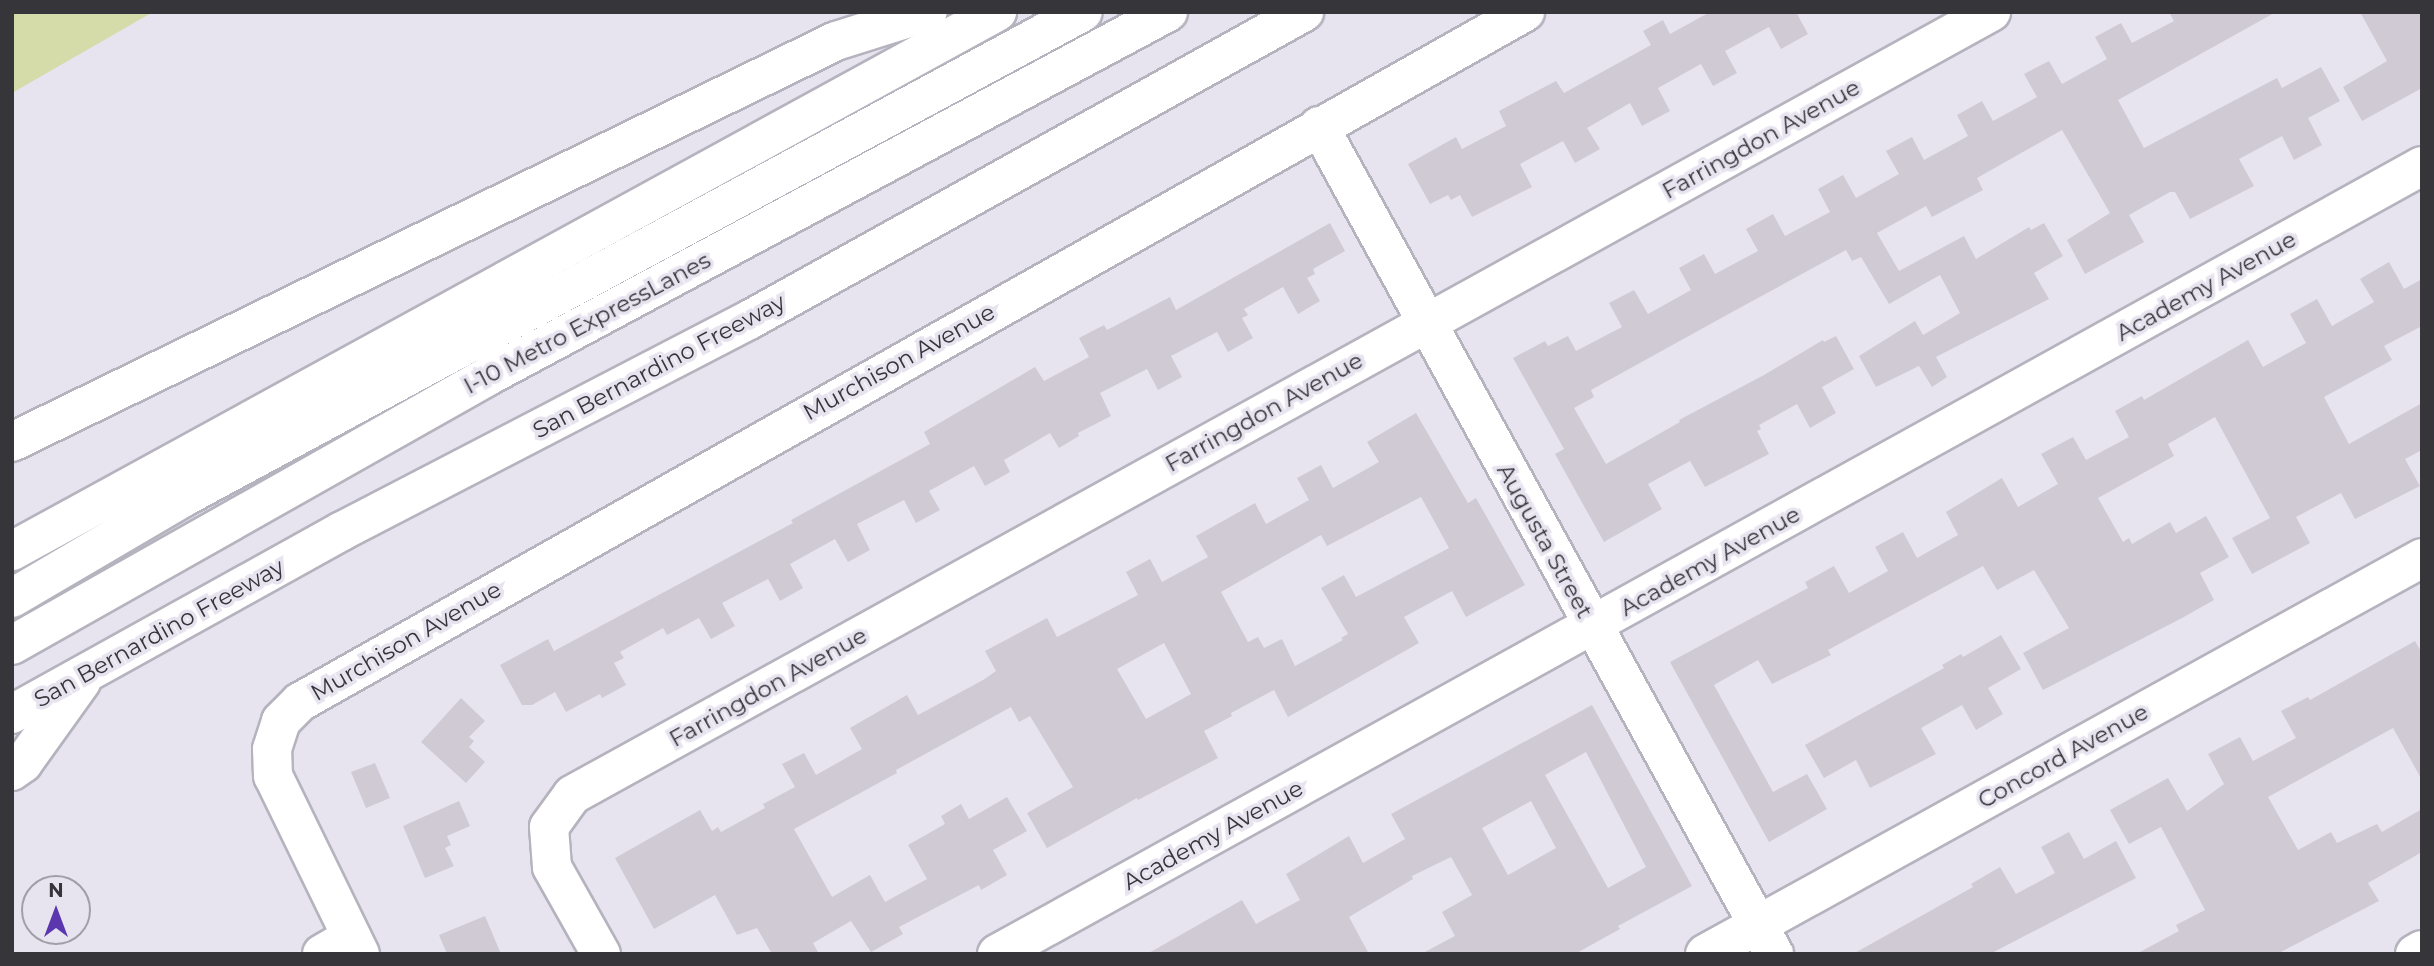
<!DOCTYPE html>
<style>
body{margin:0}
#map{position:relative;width:2434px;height:966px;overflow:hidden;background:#e7e4f0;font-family:Montserrat,sans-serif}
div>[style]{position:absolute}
.green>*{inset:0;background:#d6dbaa}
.building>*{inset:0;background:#d0cad5}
.roads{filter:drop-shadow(2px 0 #b5b3be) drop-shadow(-2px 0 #b5b3be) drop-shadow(0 2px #b5b3be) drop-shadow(0 -2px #b5b3be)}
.minor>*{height:38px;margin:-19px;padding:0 19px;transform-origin:19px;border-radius:19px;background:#fff}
.highway>*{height:38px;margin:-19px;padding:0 19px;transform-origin:19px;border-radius:19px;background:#fff}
span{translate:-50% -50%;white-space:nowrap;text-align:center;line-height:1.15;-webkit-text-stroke:7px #e7e4f0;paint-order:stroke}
.street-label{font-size:23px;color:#36353a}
.frame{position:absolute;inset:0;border:14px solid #36353a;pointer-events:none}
.north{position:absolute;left:21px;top:875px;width:70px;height:70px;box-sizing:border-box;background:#e7e4f0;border:2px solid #a09ea7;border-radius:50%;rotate:0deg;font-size:19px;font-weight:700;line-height:28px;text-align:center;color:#36353a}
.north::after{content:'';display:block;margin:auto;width:24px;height:32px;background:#5c36ae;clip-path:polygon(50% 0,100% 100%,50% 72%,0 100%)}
</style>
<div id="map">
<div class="green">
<i style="clip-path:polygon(12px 12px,153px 12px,12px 93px)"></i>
</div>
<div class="building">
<i style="clip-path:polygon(1710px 12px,1796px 12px,1808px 34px,1781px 49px,1769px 27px,1725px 51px,1737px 73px,1713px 86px,1701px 64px,1658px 88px,1670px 111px,1642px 126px,1630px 103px,1587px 128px,1600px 149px,1575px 163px,1563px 141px,1520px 164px,1532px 187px,1472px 217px,1460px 195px,1451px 200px,1448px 195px,1430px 204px,1408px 164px,1456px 137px,1462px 149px,1506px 126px,1499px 111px,1556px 81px,1564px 93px,1651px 45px,1643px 31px,1663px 20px,1670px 34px)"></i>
<i style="clip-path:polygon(2169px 12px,2276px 12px,2118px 100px,2144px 148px,2277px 78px,2282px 88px,2321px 67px,2340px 101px,2308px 118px,2322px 145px,2294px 160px,2282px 136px,2239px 159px,2254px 186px,2190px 219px,2175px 192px,2170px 192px,2129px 215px,2144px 242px,2085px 274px,2067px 240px,2110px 213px,2062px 130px,1977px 178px,1983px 190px,1932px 217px,1926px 206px,1877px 233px,1899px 271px,1964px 236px,1976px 259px,2029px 227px,2031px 230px,2044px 223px,2063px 256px,2034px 273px,2049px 299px,1936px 357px,1947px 377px,1932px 387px,1919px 366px,1876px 387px,1859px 356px,1915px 321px,1923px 335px,1960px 313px,1940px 275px,1889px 304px,1861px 257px,1852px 261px,1846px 250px,1734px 311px,1591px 390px,1594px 397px,1574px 408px,1606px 464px,1680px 422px,1679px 420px,1764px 375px,1823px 340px,1824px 342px,1836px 336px,1854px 369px,1822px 387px,1836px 413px,1810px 428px,1797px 404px,1759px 425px,1761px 429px,1757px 431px,1769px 454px,1705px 487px,1690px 461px,1648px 484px,1662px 509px,1604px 542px,1555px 454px,1564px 449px,1513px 358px,1545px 341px,1548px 346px,1568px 336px,1576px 351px,1622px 327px,1609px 303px,1634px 290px,1648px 314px,1691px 290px,1679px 268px,1704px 254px,1715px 274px,1758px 251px,1746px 229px,1773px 214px,1785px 236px,1830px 212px,1818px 189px,1843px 175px,1856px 198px,1899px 174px,1886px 151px,1912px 137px,1924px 160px,1968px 136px,1957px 115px,1982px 101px,1993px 121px,2037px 97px,2024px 74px,2049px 61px,2062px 84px,2107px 59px,2095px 37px,2121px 23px,2132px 43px,2174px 21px)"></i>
<i style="clip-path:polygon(2360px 12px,2422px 12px,2422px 88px,2362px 121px,2343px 87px,2387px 61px)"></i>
<i style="clip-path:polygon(1330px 223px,1345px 251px,1313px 269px,1315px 274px,1307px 278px,1320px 301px,1298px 314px,1283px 287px,1244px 309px,1248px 315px,1242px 318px,1253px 338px,1228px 352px,1217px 332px,1171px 356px,1182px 377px,1158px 390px,1147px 369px,1100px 393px,1111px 416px,1078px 433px,1079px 436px,1059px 448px,1050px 433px,1004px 460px,1010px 472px,985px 486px,974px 466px,929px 491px,940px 510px,916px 523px,904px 500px,857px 524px,870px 550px,848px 562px,835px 539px,790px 564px,803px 588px,780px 601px,768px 579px,722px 603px,735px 626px,711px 639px,699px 618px,667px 635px,663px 628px,620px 652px,624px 658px,614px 663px,626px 685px,602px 698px,600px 694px,566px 712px,555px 692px,532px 705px,522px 705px,500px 665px,548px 639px,554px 651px,793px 523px,791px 520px,930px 444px,924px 432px,1035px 367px,1044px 381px,1089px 357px,1079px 338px,1104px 325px,1107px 330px,1170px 297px,1176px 310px)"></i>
<i style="clip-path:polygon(2389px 262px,2404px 289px,2422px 279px,2422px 326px,2384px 346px,2392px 360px,2324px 397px,2349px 444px,2422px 403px,2422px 450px,2405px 459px,2420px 486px,2355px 519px,2341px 493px,2296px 517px,2310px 543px,2252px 574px,2232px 538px,2270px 518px,2215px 417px,2168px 444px,2174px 456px,2098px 498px,2123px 542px,2129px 538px,2132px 544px,2170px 522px,2176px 533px,2206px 516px,2229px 557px,2200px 573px,2214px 600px,2182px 618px,2043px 690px,2023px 653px,2069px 628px,2034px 570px,1997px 590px,1983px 566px,1828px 650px,1831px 655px,1772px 684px,1758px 660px,1714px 685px,1773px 792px,1807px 774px,1827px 809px,1769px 842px,1670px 662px,1808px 588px,1805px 582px,1834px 566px,1849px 593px,1888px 571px,1875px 547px,1903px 532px,1917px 558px,1958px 535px,1946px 512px,2002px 478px,2018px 507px,2058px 484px,2041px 454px,2073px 437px,2086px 460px,2129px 437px,2115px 411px,2142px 396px,2144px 400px,2248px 340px,2263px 367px,2306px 343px,2290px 314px,2317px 299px,2332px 326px,2374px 302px,2360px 279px)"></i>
<i style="clip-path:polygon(evenodd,1416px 413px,1468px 503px,1476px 498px,1525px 585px,1466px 617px,1452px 591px,1404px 617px,1419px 643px,1288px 717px,1274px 690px,1231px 713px,1232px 716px,1204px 731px,1218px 758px,1138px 800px,1137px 798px,1047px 848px,1027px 813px,1073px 787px,1030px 716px,1019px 722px,1011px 707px,896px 770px,897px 773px,794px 829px,832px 897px,870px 875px,885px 902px,927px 879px,908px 845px,945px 824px,941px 816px,961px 804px,969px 819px,1007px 797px,1027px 831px,993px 850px,1007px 875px,981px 890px,979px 885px,899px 927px,903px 934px,871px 952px,851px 921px,813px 943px,819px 954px,772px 954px,757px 928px,737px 935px,715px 895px,654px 929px,615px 858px,700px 810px,712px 831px,718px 827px,721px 832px,765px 808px,763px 804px,795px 787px,782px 764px,804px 753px,816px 775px,862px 749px,850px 728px,907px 695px,918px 715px,983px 680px,996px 671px,985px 651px,1047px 618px,1057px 637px,1138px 595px,1126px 572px,1150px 559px,1162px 582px,1208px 557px,1196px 536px,1255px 503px,1266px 524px,1309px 500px,1297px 478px,1321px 465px,1333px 488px,1379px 462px,1367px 442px,1416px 413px,1421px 497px,1449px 548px,1356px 597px,1344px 575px,1321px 588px,1348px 634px,1341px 638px,1343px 640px,1295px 666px,1282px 639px,1264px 648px,1258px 637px,1248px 642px,1221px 592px,1321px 535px,1327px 546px,1421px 497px,1416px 413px,1164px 643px,1191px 694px,1146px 719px,1117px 669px,1164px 643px)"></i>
<i style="clip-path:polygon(2001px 635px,2021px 669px,1988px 688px,2003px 714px,1976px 730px,1962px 705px,1921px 728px,1936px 754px,1870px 788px,1856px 760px,1824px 778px,1805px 745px,1944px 668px,1942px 665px,1961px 654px,1963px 657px)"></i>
<i style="clip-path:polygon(2415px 641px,2422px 653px,2422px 780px,2393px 728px,2268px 797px,2298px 850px,2331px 832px,2337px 843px,2377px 824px,2382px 832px,2422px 809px,2422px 852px,2368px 883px,2379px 901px,2277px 954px,2136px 954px,2179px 931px,2176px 925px,2205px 910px,2161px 827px,2129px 844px,2110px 810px,2168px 778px,2187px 811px,2224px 784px,2208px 754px,2240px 737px,2253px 761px,2296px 738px,2281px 711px,2308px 697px,2310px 700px)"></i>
<i style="clip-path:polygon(461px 698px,485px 721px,469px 737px,474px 741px,469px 747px,485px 762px,466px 783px,421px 742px)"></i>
<i style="clip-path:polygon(evenodd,1592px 705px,1692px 886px,1618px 926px,1620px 929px,1575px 954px,1421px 954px,1455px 936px,1442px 912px,1472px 895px,1451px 857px,1412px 876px,1413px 879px,1349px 917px,1369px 954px,1147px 954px,1242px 900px,1256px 924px,1300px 900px,1286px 874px,1349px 836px,1363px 863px,1405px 839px,1391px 814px,1592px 705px,1586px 752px,1646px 867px,1608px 888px,1545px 775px,1586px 752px,1592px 705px,1531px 801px,1556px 848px,1508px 875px,1482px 828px,1531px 801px)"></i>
<i style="clip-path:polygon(375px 763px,390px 798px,366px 808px,351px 772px)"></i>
<i style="clip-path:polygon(459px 801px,470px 826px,447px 836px,451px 845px,445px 848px,454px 866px,425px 878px,403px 826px)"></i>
<i style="clip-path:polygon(2069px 832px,2084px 859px,2116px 841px,2136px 878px,1990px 954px,1853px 954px,1973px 887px,1971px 884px,2000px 867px,2016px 894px,2055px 873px,2041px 847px)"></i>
<i style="clip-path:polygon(485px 916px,501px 954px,447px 954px,439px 935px)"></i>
</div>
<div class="roads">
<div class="minor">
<i style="left:1319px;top:126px;width:945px;rotate:61.21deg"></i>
<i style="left:322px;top:954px;width:34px;rotate:-30deg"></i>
<i style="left:360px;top:954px;width:198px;rotate:-116deg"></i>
<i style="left:273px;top:776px;width:27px;rotate:-92deg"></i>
<i style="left:272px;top:749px;width:29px;rotate:-72deg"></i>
<i style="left:281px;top:721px;width:27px;rotate:-45deg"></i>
<i style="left:300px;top:702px;width:1406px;rotate:-29.39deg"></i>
<i style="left:601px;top:954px;width:100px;rotate:-119.4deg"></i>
<i style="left:552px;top:867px;width:40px;rotate:-94.3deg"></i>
<i style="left:549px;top:827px;width:39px;rotate:-54deg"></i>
<i style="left:572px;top:795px;width:1621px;rotate:-28.89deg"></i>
<i style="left:997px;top:954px;width:1628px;rotate:-28.94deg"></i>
<i style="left:1705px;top:954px;width:819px;rotate:-28.91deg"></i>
<i style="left:2415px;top:954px;width:8px;rotate:-30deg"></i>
</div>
<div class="highway">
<i style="left:12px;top:442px;width:916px;rotate:-25.95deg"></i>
<i style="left:836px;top:41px;width:96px;rotate:-17.5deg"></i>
<i style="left:12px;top:551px;width:1123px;rotate:-28.69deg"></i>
<i style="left:12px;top:598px;width:199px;rotate:-30.4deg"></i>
<i style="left:184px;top:497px;width:1021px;rotate:-28.35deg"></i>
<i style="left:12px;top:645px;width:549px;rotate:-29.46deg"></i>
<i style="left:490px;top:375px;width:769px;rotate:-28.16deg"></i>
<i style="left:12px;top:714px;width:377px;rotate:-29deg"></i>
<i style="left:342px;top:531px;width:458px;rotate:-27.4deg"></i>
<i style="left:749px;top:320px;width:635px;rotate:-29.03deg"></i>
<i style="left:12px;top:771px;width:14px;rotate:-36deg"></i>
<i style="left:23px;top:763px;width:100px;rotate:-54.4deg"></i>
</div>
</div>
<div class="street-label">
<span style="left:1761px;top:139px;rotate:-29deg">Farringdon Avenue</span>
<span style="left:2206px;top:286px;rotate:-29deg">Academy Avenue</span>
<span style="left:587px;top:323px;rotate:-28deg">I-10 Metro ExpressLanes</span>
<span style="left:899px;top:362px;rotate:-29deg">Murchison Avenue</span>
<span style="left:659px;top:366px;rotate:-28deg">San Bernardino Freeway</span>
<span style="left:1264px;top:412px;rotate:-29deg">Farringdon Avenue</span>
<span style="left:1545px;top:541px;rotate:61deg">Augusta Street</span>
<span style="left:1710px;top:561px;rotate:-29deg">Academy Avenue</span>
<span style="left:159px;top:633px;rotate:-29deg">San Bernardino Freeway</span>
<span style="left:406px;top:641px;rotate:-30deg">Murchison Avenue</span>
<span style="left:768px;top:687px;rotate:-29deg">Farringdon Avenue</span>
<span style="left:2063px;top:756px;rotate:-29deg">Concord Avenue</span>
<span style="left:1213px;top:835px;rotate:-29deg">Academy Avenue</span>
</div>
<div class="frame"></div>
<div class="north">N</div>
</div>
